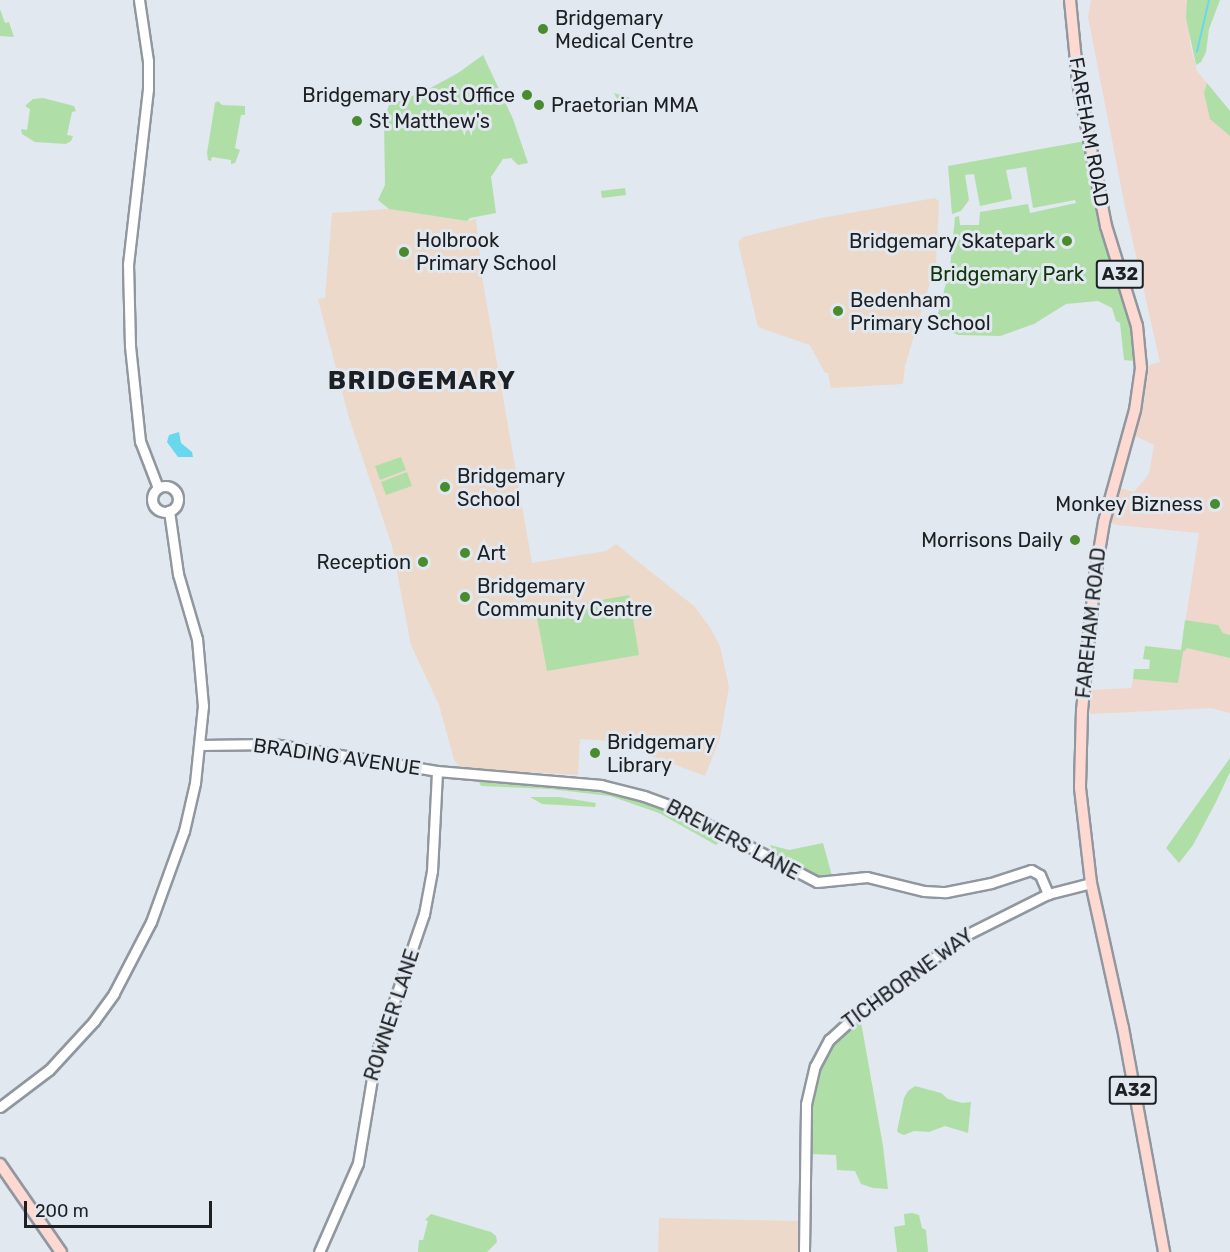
<!DOCTYPE html>
<style>
body{margin:0}
#map{position:relative;width:1230px;height:1252px;overflow:hidden;background:#e1e8f0;font-family:Rubik,sans-serif}
div>[style]{position:absolute}
.industrial>*{inset:0;background:#efd7cd}
.education>*{inset:0;background:#ecd9c9}
.green>*{inset:0;background:#afdfa7}
.water>*{inset:0;background:#69d7ed}
.stream>*{height:1.5px;margin:-0.75px;padding:0 0.75px;transform-origin:0.75px;border-radius:0.75px;background:#69d7ed}
.roads{filter:drop-shadow(2px 0 #91979f) drop-shadow(-2px 0 #91979f) drop-shadow(0 2px #91979f) drop-shadow(0 -2px #91979f)}
.minor>*{height:9px;margin:-4.5px;padding:0 4.5px;transform-origin:4.5px;border-radius:4.5px;background:#fff}
.minor>.ring{margin:-4.5px;padding:0;box-sizing:content-box;background:none;border:9px solid #fff;border-radius:50%}
.major>*{height:10px;margin:-5px;padding:0 5px;transform-origin:5px;border-radius:5px;background:#fed9d2}
.dots>*{width:16px;height:16px;translate:-50% -50%;box-sizing:border-box;border:3px solid #e1e8f0;border-radius:50%}
span{translate:-50% -50%;white-space:nowrap;text-align:center;line-height:1.15;-webkit-text-stroke:6px #e1e8f0;paint-order:stroke}
.shield-label span{padding:2px 4px;background:#e1e8f0;border:2px solid;border-radius:4px;-webkit-text-stroke-width:0}
.shield-label{font-size:18px;color:#1d2023;font-weight:700}
.poi-label{font-size:20px;color:#1d2023}
.left{translate:0 -50%;text-align:left}
.right{translate:-100% -50%;text-align:right}
.street-label{font-size:20px;color:#1d2023}
.park-label{font-size:20px;color:#10350a}
.district-label{font-size:26px;color:#1d2023;font-weight:700;letter-spacing:1.5px}
.scale{position:absolute;left:24px;top:1201px;width:188px;height:27px;box-sizing:border-box;border:3px solid #1d2023;border-top:0;padding-left:8px;font-size:18px;line-height:21px;white-space:nowrap;color:#1d2023;-webkit-text-stroke:4px #e1e8f0;paint-order:stroke}
</style>
<div id="map">
<div class="industrial">
<i style="clip-path:polygon(1091px 0,1187px 0,1190px 44px,1197px 71px,1230px 111px,1230px 713px,1211px 708px,1090px 714px,1091px 690px,1131px 688px,1133px 679px,1176px 682px,1199px 533px,1117px 525px,1111px 523px,1119px 488px,1134px 492px,1149px 474px,1154px 445px,1133px 435px,1144px 402px,1147px 366px,1160px 362px,1125px 207px,1088px 17px)"></i>
</div>
<div class="education">
<i style="clip-path:polygon(935px 198px,939px 201px,936px 263px,905px 366px,903px 384px,831px 388px,828px 373px,825px 373px,810px 345px,758px 327px,738px 242px,743px 237px,816px 219px)"></i>
<i style="clip-path:polygon(389px 209px,467px 221px,476px 219px,482px 277px,532px 563px,606px 551px,616px 544px,695px 607px,709px 626px,720px 646px,729px 687px,720px 738px,705px 776px,611px 741px,580px 739px,578px 775px,461px 768px,454px 760px,439px 705px,411px 645px,392px 546px,349px 418px,318px 299px,325px 298px,332px 213px)"></i>
<i style="clip-path:polygon(659px 1218px,800px 1221px,799px 1252px,658px 1252px)"></i>
</div>
<div class="green">
<i style="clip-path:polygon(1187px 0,1220px 0,1209px 29px,1206px 52px,1201px 62px,1196px 65px,1186px 18px)"></i>
<i style="clip-path:polygon(0 9px,5px 23px,9px 22px,14px 37px,0 36px)"></i>
<i style="clip-path:polygon(483px 55px,513px 119px,528px 163px,518px 165px,511px 158px,503px 159px,491px 177px,496px 213px,470px 218px,467px 221px,389px 209px,378px 200px,385px 185px,384px 119px,389px 105px,425px 91px,458px 73px)"></i>
<i style="clip-path:polygon(1207px 83px,1230px 111px,1230px 136px,1210px 119px,1204px 93px)"></i>
<i style="clip-path:polygon(614px 93px,637px 100px,650px 110px,637px 111px,627px 108px,618px 101px)"></i>
<i style="clip-path:polygon(43px 98px,74px 106px,76px 111px,72px 112px,67px 135px,73px 136px,71px 141px,66px 144px,35px 142px,22px 134px,21px 129px,27px 130px,30px 109px,25px 106px,33px 99px)"></i>
<i style="clip-path:polygon(218px 101px,222px 105px,245px 106px,245px 115px,241px 115px,235px 148px,240px 150px,235px 163px,231px 164px,231px 160px,212px 157px,211px 161px,208px 160px,207px 153px,215px 103px)"></i>
<i style="clip-path:polygon(1085px 141px,1131px 320px,1137px 351px,1134px 361px,1124px 360px,1120px 323px,1116px 321px,1112px 308px,1098px 301px,1066px 304px,1034px 324px,1000px 336px,958px 335px,935px 325px,950px 268px,955px 217px,959px 216px,960px 225px,979px 225px,980px 212px,1028px 204px,1030px 213px,1076px 203px,1075px 200px,1033px 208px,1026px 167px,1006px 170px,1012px 199px,980px 206px,974px 174px,965px 175px,969px 200px,961px 211px,952px 214px,948px 166px)"></i>
<i style="clip-path:polygon(625px 188px,626px 195px,602px 198px,601px 191px)"></i>
<i style="clip-path:polygon(401px 457px,406px 470px,380px 480px,375px 466px)"></i>
<i style="clip-path:polygon(407px 472px,412px 486px,386px 495px,381px 482px)"></i>
<i style="clip-path:polygon(629px 595px,639px 655px,547px 671px,536px 612px)"></i>
<i style="clip-path:polygon(1185px 620px,1218px 625px,1223px 633px,1230px 635px,1230px 658px,1187px 648px,1183px 652px,1178px 683px,1133px 679px,1134px 669px,1149px 669px,1150px 660px,1143px 659px,1145px 646px,1181px 650px)"></i>
<i style="clip-path:polygon(1230px 758px,1230px 772px,1216px 802px,1193px 845px,1179px 863px,1166px 848px)"></i>
<i style="clip-path:polygon(482px 779px,616px 794px,677px 814px,717px 835px,721px 837px,721px 841px,716px 845px,659px 813px,610px 796px,550px 789px,481px 786px,479px 782px)"></i>
<i style="clip-path:polygon(530px 797px,559px 797px,596px 803px,595px 807px,542px 804px)"></i>
<i style="clip-path:polygon(823px 843px,832px 876px,822px 878px,804px 871px,776px 855px,770px 845px,789px 850px)"></i>
<i style="clip-path:polygon(861px 1022px,883px 1146px,888px 1189px,873px 1188px,861px 1184px,855px 1171px,837px 1170px,836px 1155px,811px 1154px,811px 1104px,818px 1077px,832px 1047px)"></i>
<i style="clip-path:polygon(915px 1086px,941px 1093px,948px 1099px,962px 1103px,971px 1102px,968px 1133px,945px 1126px,929px 1132px,914px 1131px,904px 1135px,899px 1133px,897px 1131px,904px 1098px,908px 1091px)"></i>
<i style="clip-path:polygon(912px 1213px,919px 1215px,922px 1228px,926px 1230px,928px 1252px,897px 1252px,894px 1227px,905px 1225px,904px 1214px)"></i>
<i style="clip-path:polygon(431px 1214px,491px 1232px,496px 1236px,497px 1242px,487px 1252px,418px 1252px,419px 1240px,423px 1240px,428px 1221px,425px 1220px)"></i>
</div>
<div class="water">
<i style="clip-path:polygon(179px 432px,181px 443px,192px 452px,193px 457px,178px 457px,167px 442px,169px 435px)"></i>
</div>
<div class="stream">
<i style="left:1197px;top:52px;width:53px;rotate:-77deg"></i>
</div>
<div class="roads">
<div class="minor">
<i style="left:139px;top:0;width:62px;rotate:81.6deg"></i>
<i style="left:148px;top:61px;width:28px;rotate:90deg"></i>
<i style="left:148px;top:89px;width:176px;rotate:96.5deg"></i>
<i style="left:128px;top:264px;width:82px;rotate:88.6deg"></i>
<i style="left:130px;top:346px;width:96px;rotate:84deg"></i>
<i style="left:140px;top:441px;width:50px;rotate:69deg"></i>
<i class="ring" style="left:152px;top:486px;width:17px;height:17px"></i>
<i style="left:200px;top:745px;width:73px;rotate:-0.8deg"></i>
<i style="left:273px;top:744px;width:166px;rotate:9.3deg"></i>
<i style="left:437px;top:771px;width:165px;rotate:4.9deg"></i>
<i style="left:601px;top:785px;width:44px;rotate:14.3deg"></i>
<i style="left:644px;top:796px;width:32px;rotate:20deg"></i>
<i style="left:674px;top:807px;width:161px;rotate:27.7deg"></i>
<i style="left:817px;top:882px;width:50px;rotate:-5.7deg"></i>
<i style="left:867px;top:877px;width:59px;rotate:13.8deg"></i>
<i style="left:924px;top:891px;width:22px;rotate:3deg"></i>
<i style="left:946px;top:892px;width:46px;rotate:-11.3deg"></i>
<i style="left:991px;top:883px;width:42px;rotate:-18deg"></i>
<i style="left:1031px;top:870px;width:10px;rotate:29deg"></i>
<i style="left:1040px;top:875px;width:21px;rotate:67deg"></i>
<i style="left:0;top:1107px;width:61px;rotate:-37.1deg"></i>
<i style="left:49px;top:1070px;width:67px;rotate:-47.4deg"></i>
<i style="left:94px;top:1021px;width:34px;rotate:-54deg"></i>
<i style="left:114px;top:993px;width:80px;rotate:-62.5deg"></i>
<i style="left:151px;top:922px;width:97px;rotate:-70.1deg"></i>
<i style="left:184px;top:831px;width:49px;rotate:-77.1deg"></i>
<i style="left:195px;top:783px;width:77px;rotate:-84.1deg"></i>
<i style="left:203px;top:706px;width:67px;rotate:-95.1deg"></i>
<i style="left:197px;top:639px;width:68px;rotate:-106.3deg"></i>
<i style="left:178px;top:574px;width:64px;rotate:-98.1deg"></i>
<i style="left:319px;top:1252px;width:97px;rotate:-66.3deg"></i>
<i style="left:358px;top:1163px;width:110px;rotate:-80.6deg"></i>
<i style="left:376px;top:1054px;width:148px;rotate:-71.1deg"></i>
<i style="left:424px;top:914px;width:44px;rotate:-79.5deg"></i>
<i style="left:432px;top:871px;width:100px;rotate:-87.1deg"></i>
<i style="left:804px;top:1252px;width:148px;rotate:-89.2deg"></i>
<i style="left:806px;top:1104px;width:39px;rotate:-77deg"></i>
<i style="left:815px;top:1066px;width:30px;rotate:-62deg"></i>
<i style="left:829px;top:1040px;width:47px;rotate:-42.4deg"></i>
<i style="left:864px;top:1008px;width:125px;rotate:-35.6deg"></i>
<i style="left:966px;top:935px;width:92px;rotate:-26.6deg"></i>
<i style="left:1048px;top:894px;width:44px;rotate:-14.3deg"></i>
</div>
<div class="major">
<i style="left:1070px;top:0;width:82px;rotate:84.4deg"></i>
<i style="left:1078px;top:82px;width:147px;rotate:79deg"></i>
<i style="left:1106px;top:226px;width:105px;rotate:72.8deg"></i>
<i style="left:1137px;top:326px;width:42px;rotate:84.6deg"></i>
<i style="left:1141px;top:368px;width:42px;rotate:98.1deg"></i>
<i style="left:1135px;top:410px;width:116px;rotate:105.5deg"></i>
<i style="left:1104px;top:522px;width:55px;rotate:99.5deg"></i>
<i style="left:1095px;top:576px;width:135px;rotate:95.5deg"></i>
<i style="left:1082px;top:710px;width:78px;rotate:91.5deg"></i>
<i style="left:1080px;top:788px;width:96px;rotate:83.4deg"></i>
<i style="left:1091px;top:883px;width:148px;rotate:77.6deg"></i>
<i style="left:1123px;top:1028px;width:228px;rotate:79.6deg"></i>
<i style="left:0;top:1164px;width:107px;rotate:55.3deg"></i>
</div>
</div>
<div class="dots">
<i style="left:543px;top:29px;background:#498b2e"></i>
<i style="left:527px;top:95px;background:#498b2e"></i>
<i style="left:539px;top:105px;background:#498b2e"></i>
<i style="left:357px;top:121px;background:#498b2e"></i>
<i style="left:1067px;top:241px;background:#498b2e"></i>
<i style="left:404px;top:252px;background:#498b2e"></i>
<i style="left:838px;top:311px;background:#498b2e"></i>
<i style="left:445px;top:487px;background:#498b2e"></i>
<i style="left:1215px;top:504px;background:#498b2e"></i>
<i style="left:1075px;top:540px;background:#498b2e"></i>
<i style="left:465px;top:553px;background:#498b2e"></i>
<i style="left:423px;top:562px;background:#498b2e"></i>
<i style="left:465px;top:597px;background:#498b2e"></i>
<i style="left:595px;top:753px;background:#498b2e"></i>
</div>
<div class="shield-label">
<span style="left:1120px;top:274px">A32</span>
<span style="left:1133px;top:1090px">A32</span>
</div>
<div class="poi-label">
<span class="left" style="left:555px;top:30px">Bridgemary<br>Medical Centre</span>
<span class="right" style="left:515px;top:95px">Bridgemary Post Office</span>
<span class="left" style="left:551px;top:105px">Praetorian MMA</span>
<span class="left" style="left:369px;top:121px">St Matthew's</span>
<span class="left" style="left:416px;top:252px">Holbrook<br>Primary School</span>
<span class="right" style="left:1055px;top:241px">Bridgemary Skatepark</span>
<span class="left" style="left:850px;top:312px">Bedenham<br>Primary School</span>
<span class="left" style="left:457px;top:488px">Bridgemary<br>School</span>
<span class="right" style="left:1203px;top:504px">Monkey Bizness</span>
<span class="right" style="left:1063px;top:540px">Morrisons Daily</span>
<span class="left" style="left:477px;top:553px">Art</span>
<span class="right" style="left:411px;top:562px">Reception</span>
<span class="left" style="left:477px;top:598px">Bridgemary<br>Community Centre</span>
<span class="left" style="left:607px;top:754px">Bridgemary<br>Library</span>
</div>
<div class="street-label">
<span style="left:1089px;top:132px;rotate:80deg">FAREHAM ROAD</span>
<span style="left:1091px;top:623px;rotate:-84deg">FAREHAM ROAD</span>
<span style="left:337px;top:757px;rotate:8deg">BRADING AVENUE</span>
<span style="left:733px;top:840px;rotate:28deg">BREWERS LANE</span>
<span style="left:908px;top:979px;rotate:-36deg">TICHBORNE WAY</span>
<span style="left:392px;top:1015px;rotate:-72deg">ROWNER LANE</span>
</div>
<div class="park-label">
<span style="left:1007px;top:274px">Bridgemary Park</span>
</div>
<div class="district-label">
<span style="left:422px;top:381px">BRIDGEMARY</span>
</div>
<div class="scale">200 m</div>
</div>
